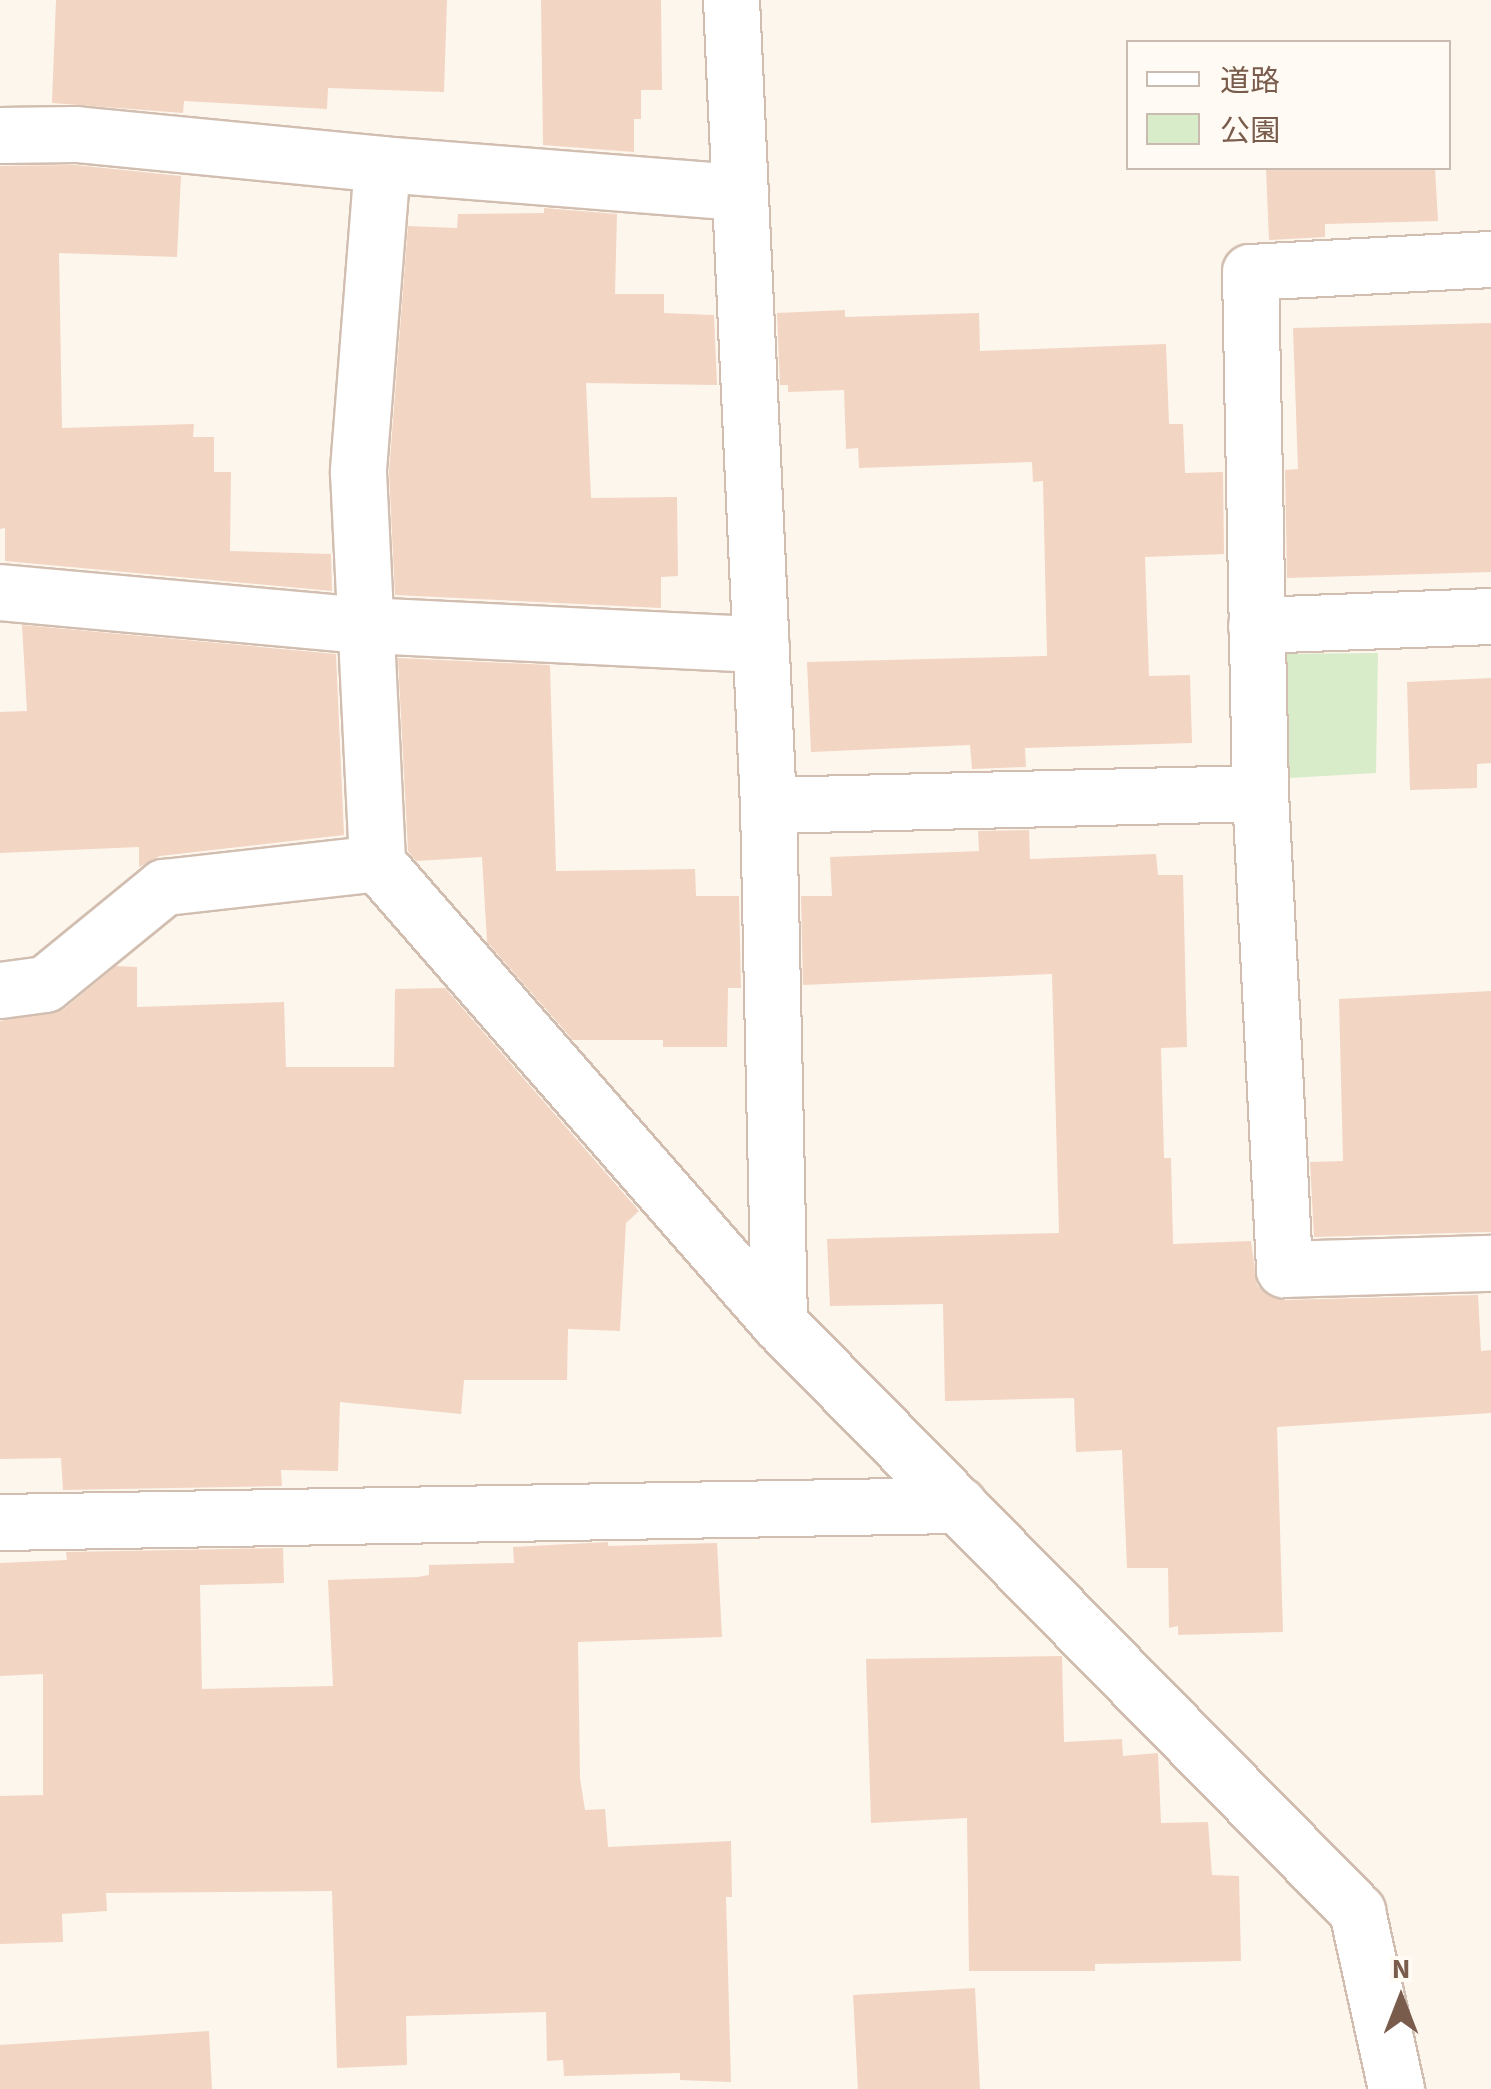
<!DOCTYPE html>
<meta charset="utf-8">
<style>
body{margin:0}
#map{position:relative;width:1491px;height:2089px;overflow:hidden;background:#fdf6ec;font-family:"Source Sans 3","Noto Sans JP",sans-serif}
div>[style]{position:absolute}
.green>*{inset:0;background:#d8ecc9}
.building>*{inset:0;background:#f3d5c3}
.roads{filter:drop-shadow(2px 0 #d1beb0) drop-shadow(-2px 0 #d1beb0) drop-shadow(0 2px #d1beb0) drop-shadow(0 -2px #d1beb0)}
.minor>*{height:55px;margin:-27.5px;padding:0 27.5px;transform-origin:27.5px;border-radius:27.5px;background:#fff}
span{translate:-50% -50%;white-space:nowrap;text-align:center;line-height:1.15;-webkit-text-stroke:10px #fffaf3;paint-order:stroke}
.legend{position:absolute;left:1126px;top:40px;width:325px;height:130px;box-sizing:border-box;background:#fffaf3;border:2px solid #cabbb1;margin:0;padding:12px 18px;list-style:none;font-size:30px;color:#7a5c4d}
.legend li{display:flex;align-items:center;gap:20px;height:50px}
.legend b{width:50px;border:2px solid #cabbb1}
.north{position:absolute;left:1351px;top:1949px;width:100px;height:100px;-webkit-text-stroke:8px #fffaf3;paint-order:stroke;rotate:0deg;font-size:28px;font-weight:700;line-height:40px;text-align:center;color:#7a5c4d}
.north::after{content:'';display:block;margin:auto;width:35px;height:45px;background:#7a5c4d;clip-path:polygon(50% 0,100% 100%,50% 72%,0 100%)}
</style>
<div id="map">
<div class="green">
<i style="clip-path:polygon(1378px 653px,1376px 773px,1272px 779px,1265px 654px)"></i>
</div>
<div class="building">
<i style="clip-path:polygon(56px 0,447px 0,444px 92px,328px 88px,327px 109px,184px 101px,183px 113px,52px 103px)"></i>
<i style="clip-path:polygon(541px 0,661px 0,662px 90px,641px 90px,641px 119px,634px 119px,634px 152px,543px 145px)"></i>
<i style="clip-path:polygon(75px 165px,181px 176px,177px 257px,59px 253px,62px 428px,194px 424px,193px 437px,214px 437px,214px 472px,231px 472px,230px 551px,331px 554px,332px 591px,5px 561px,5px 528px,0 529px,0 166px)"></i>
<i style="clip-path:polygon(1266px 168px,1435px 168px,1438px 221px,1325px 224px,1325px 237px,1269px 240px)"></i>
<i style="clip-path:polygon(544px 208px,617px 214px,615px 294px,664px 294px,664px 313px,714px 315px,717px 385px,586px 383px,591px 498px,677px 497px,678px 576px,661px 577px,661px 608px,395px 595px,389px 472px,408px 226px,457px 228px,458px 214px,544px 213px)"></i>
<i style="clip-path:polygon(845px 310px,845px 317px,979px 313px,980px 351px,1166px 344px,1169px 424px,1183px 424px,1185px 473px,1223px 472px,1224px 554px,1145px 557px,1149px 676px,1190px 675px,1192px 743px,1025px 748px,1026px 767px,972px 769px,970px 745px,811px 752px,807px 662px,1047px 656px,1043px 481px,1033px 482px,1032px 462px,859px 468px,858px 448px,846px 449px,844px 390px,788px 392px,788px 385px,780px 385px,777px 313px)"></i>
<i style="clip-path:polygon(1491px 323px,1491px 572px,1287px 578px,1285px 470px,1298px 469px,1293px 328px)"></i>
<i style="clip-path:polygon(22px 625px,336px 654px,344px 835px,160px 856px,139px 867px,139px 847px,0 853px,0 712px,27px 711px)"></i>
<i style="clip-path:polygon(398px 658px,550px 665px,556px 871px,695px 869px,696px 896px,739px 896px,741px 988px,728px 988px,727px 1047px,663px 1047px,663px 1040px,573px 1040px,487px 942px,482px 857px,416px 861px,408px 851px)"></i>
<i style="clip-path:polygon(1491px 678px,1491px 763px,1477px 764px,1477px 788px,1410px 790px,1407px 682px)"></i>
<i style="clip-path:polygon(1029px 830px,1030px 859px,1156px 854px,1158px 875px,1183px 875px,1187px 1047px,1161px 1048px,1164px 1158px,1171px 1158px,1173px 1244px,1251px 1241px,1257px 1285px,1269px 1296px,1284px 1300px,1478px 1295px,1481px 1351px,1491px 1350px,1491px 1413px,1277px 1427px,1283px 1632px,1178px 1635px,1178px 1626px,1169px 1628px,1168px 1568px,1127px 1568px,1122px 1450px,1076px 1452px,1074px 1398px,945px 1401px,943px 1304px,830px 1306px,827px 1239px,1059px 1233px,1052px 974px,803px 985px,801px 896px,832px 896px,830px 857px,979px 851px,978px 831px)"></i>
<i style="clip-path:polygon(116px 966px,137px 967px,137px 1007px,284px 1002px,286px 1067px,394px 1067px,395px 989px,445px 988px,639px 1211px,626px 1223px,620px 1331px,568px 1329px,567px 1380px,464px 1380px,461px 1414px,340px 1402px,338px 1471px,281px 1470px,282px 1486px,63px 1490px,61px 1458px,0 1459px,0 1021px,64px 1009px)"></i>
<i style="clip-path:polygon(1491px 991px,1491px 1232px,1314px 1237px,1310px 1162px,1343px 1161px,1339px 999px)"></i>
<i style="clip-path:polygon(608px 1542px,608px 1546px,717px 1543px,722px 1637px,578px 1642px,580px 1778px,585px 1810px,605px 1809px,608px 1847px,731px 1841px,732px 1897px,726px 1897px,731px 2082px,680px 2080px,680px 2073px,564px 2076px,563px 2060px,547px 2061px,546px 2012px,406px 2016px,407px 2065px,337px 2068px,332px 1891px,106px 1893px,107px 1911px,62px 1914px,63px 1942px,0 1944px,0 1796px,43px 1795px,43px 1674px,0 1676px,0 1563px,67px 1560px,66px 1552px,283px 1548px,284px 1583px,200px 1585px,202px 1689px,333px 1686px,328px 1580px,418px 1577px,429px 1575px,429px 1565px,514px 1563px,513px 1547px)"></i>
<i style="clip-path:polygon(1062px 1656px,1064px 1742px,1122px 1739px,1123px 1756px,1158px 1753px,1161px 1823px,1208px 1822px,1212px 1875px,1239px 1876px,1241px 1961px,1095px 1964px,1095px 1971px,969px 1971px,967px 1818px,871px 1823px,866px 1659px)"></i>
<i style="clip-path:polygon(975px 1988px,980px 2089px,858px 2089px,853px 1995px)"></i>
<i style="clip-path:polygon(209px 2031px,212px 2089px,0 2089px,0 2045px)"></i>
</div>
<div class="roads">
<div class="minor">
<i style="left:731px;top:0;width:806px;rotate:87.37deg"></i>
<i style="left:768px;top:805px;width:518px;rotate:88.78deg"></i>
<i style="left:0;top:135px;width:76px;rotate:-0.8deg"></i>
<i style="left:76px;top:134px;width:307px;rotate:5.6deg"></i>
<i style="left:382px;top:164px;width:309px;rotate:94.5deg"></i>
<i style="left:358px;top:472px;width:391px;rotate:87.2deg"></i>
<i style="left:377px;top:863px;width:611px;rotate:48.85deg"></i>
<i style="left:779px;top:1323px;width:825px;rotate:45.49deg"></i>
<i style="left:1357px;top:1911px;width:182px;rotate:77.6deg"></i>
<i style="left:382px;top:164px;width:359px;rotate:4.5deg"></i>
<i style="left:0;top:592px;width:367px;rotate:5.2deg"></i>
<i style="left:366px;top:625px;width:395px;rotate:2.8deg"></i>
<i style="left:1256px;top:625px;width:235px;rotate:-2.2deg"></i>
<i style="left:1260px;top:793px;width:521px;rotate:-91.1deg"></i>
<i style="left:1250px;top:272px;width:241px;rotate:-3.1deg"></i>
<i style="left:768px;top:805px;width:492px;rotate:-1.4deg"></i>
<i style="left:1260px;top:793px;width:477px;rotate:87.1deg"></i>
<i style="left:1284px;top:1269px;width:207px;rotate:-1.7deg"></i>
<i style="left:0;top:990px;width:45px;rotate:-7.6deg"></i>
<i style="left:45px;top:984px;width:154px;rotate:-39.2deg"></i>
<i style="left:164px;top:887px;width:214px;rotate:-6.4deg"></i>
<i style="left:0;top:1522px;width:959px;rotate:-1.02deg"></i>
</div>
</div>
<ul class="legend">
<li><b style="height:12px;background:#fff"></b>道路</li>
<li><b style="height:28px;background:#d8ecc9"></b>公園</li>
</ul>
<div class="north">N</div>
</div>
